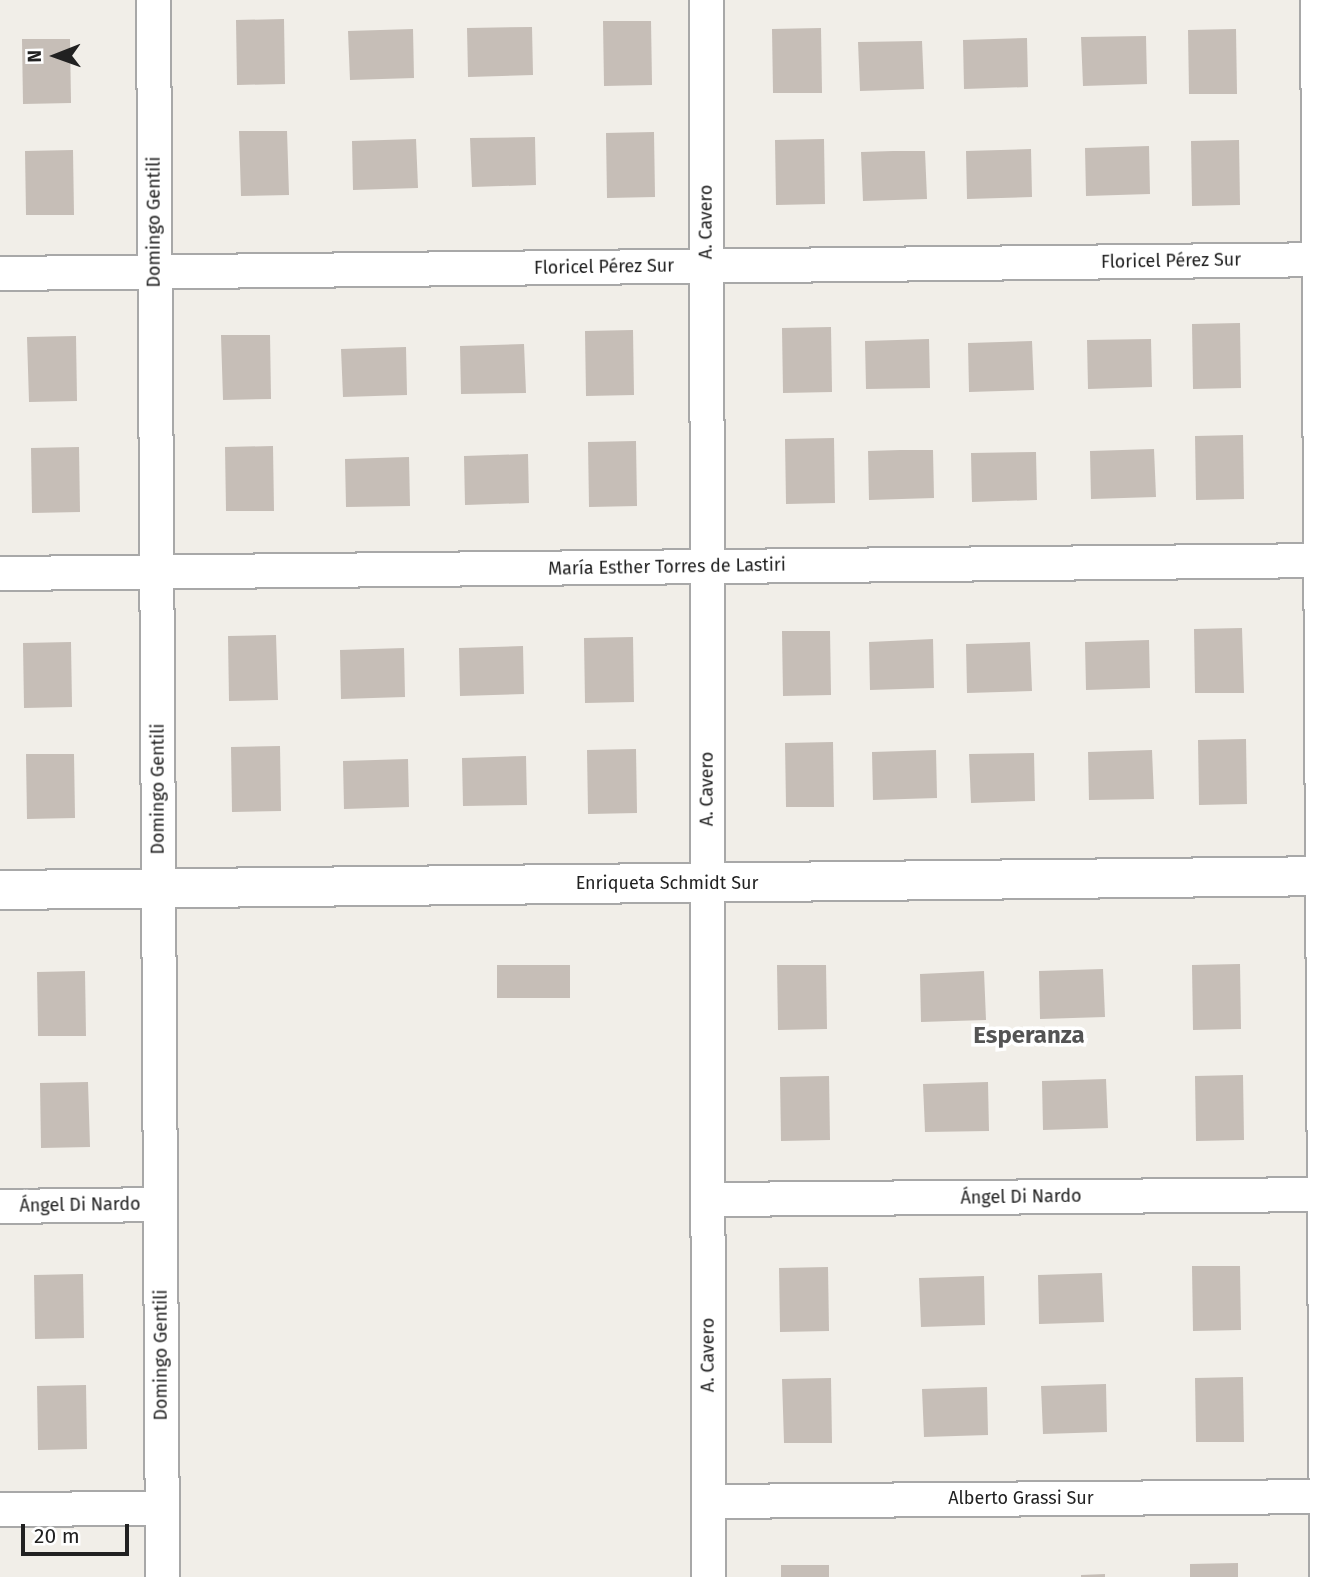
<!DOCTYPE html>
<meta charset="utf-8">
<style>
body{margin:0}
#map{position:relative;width:1334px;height:1577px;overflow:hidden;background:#f1eee8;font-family:"Fira Sans",sans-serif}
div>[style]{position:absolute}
.building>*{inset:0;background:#c6beb7}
.roads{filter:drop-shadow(2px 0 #a8a8a8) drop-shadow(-2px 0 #a8a8a8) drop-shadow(0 2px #a8a8a8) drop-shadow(0 -2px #a8a8a8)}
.minor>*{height:33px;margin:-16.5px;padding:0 16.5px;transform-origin:16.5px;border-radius:16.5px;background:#fff}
.tertiary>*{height:38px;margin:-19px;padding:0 19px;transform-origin:19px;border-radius:19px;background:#fff}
span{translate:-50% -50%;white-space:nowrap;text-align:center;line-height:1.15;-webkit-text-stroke:7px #fff;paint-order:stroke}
.street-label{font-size:18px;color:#212121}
.district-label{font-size:24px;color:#545454;font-weight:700}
.north{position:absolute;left:21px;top:21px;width:70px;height:70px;-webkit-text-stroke:5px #fff;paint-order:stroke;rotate:269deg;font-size:19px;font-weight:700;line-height:28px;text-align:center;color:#212121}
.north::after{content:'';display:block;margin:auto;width:24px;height:32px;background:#212121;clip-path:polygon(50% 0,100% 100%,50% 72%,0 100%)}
.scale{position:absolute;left:21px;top:1524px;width:108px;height:32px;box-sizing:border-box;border:4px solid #212121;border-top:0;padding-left:9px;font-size:21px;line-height:24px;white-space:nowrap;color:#212121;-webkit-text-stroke:5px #fff;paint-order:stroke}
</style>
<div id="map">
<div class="building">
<i style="clip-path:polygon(284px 19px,285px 84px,237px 85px,236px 20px)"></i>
<i style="clip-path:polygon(603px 21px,651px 21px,652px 85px,604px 86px)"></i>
<i style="clip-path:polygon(532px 27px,533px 75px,468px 77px,467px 28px)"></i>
<i style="clip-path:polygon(821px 28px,822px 93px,773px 93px,772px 29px)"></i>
<i style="clip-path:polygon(413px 29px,414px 78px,350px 80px,348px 31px)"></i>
<i style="clip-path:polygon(1236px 29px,1237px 94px,1189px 94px,1188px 30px)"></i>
<i style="clip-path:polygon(1146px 36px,1147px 84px,1083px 86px,1081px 37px)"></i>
<i style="clip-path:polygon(1027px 38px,1028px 87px,964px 89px,963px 40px)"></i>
<i style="clip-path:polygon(22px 39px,70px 39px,71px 103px,23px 104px)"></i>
<i style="clip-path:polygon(922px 41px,924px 89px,860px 91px,858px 42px)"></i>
<i style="clip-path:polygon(239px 131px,287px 131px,289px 195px,241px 196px)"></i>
<i style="clip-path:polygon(654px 132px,655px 197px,607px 198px,606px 133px)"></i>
<i style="clip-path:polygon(535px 137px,536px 185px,472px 187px,470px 138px)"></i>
<i style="clip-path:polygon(416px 139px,418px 188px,353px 190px,352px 141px)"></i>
<i style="clip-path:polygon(824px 139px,825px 204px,776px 205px,775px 140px)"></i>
<i style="clip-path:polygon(1239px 140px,1240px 205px,1192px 206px,1191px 141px)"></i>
<i style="clip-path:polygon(1149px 146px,1150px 194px,1086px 196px,1085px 148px)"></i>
<i style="clip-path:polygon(1031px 149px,1032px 197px,967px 199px,966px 151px)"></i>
<i style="clip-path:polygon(73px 150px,74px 215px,26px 215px,25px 151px)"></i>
<i style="clip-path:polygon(893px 151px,925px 151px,927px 199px,863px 201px,861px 152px)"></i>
<i style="clip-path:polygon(1240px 323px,1241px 388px,1193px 389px,1192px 324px)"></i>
<i style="clip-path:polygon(831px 327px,832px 392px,783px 393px,782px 328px)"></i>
<i style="clip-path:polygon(633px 330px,634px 395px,586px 396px,585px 331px)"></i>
<i style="clip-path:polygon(221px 335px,270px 335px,271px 399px,223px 400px)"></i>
<i style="clip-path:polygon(76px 336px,77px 401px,29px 402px,27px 337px)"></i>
<i style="clip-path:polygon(929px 339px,930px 388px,866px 389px,865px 341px)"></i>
<i style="clip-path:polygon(1151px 339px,1152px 387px,1088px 389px,1087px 340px)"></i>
<i style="clip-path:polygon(1032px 341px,1034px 390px,969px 392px,968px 343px)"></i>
<i style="clip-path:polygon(524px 344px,526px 393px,461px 394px,460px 346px)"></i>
<i style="clip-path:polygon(406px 347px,407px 395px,343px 397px,341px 349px)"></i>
<i style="clip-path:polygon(1243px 435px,1244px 499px,1196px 500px,1195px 436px)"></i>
<i style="clip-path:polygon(834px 438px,835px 503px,786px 504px,785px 439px)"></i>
<i style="clip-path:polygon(636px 441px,637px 506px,589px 507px,588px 442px)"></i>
<i style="clip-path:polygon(273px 446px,274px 511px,226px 511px,225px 447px)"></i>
<i style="clip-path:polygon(79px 447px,80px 512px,32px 513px,31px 448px)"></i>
<i style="clip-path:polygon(1154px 449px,1156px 497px,1091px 499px,1090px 451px)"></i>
<i style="clip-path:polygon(900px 450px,933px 450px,934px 498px,869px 500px,868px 451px)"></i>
<i style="clip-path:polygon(1036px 452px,1037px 500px,972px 502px,971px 453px)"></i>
<i style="clip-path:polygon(528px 454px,529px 503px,465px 505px,464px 456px)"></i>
<i style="clip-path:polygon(409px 457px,410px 506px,346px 507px,345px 459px)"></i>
<i style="clip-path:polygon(1242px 628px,1244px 693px,1195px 693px,1194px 629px)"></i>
<i style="clip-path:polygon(782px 631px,830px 631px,831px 695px,783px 696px)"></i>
<i style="clip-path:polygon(276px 635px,278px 700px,229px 701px,228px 636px)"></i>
<i style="clip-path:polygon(633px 637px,634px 702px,585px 703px,584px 638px)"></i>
<i style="clip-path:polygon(933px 639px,934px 688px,870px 690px,869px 642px)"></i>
<i style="clip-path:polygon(1149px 640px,1150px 688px,1086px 690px,1085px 642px)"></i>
<i style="clip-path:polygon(71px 642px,72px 707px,24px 708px,23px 643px)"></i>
<i style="clip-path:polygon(1030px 642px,1032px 691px,967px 693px,966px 644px)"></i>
<i style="clip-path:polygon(523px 646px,524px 694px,460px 696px,459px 648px)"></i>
<i style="clip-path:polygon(404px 648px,405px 697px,341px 699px,340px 650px)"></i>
<i style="clip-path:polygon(1246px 739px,1247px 804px,1199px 805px,1198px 740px)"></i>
<i style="clip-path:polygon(833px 742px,834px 807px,786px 807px,785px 743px)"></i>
<i style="clip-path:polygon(280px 746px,281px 811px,232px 812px,231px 747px)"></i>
<i style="clip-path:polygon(636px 749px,637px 813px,588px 814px,587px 750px)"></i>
<i style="clip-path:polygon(936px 750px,937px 798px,873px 800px,872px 752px)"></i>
<i style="clip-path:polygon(1152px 750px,1154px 799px,1089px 800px,1088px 752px)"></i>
<i style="clip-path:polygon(1034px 753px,1035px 801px,971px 803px,969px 754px)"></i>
<i style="clip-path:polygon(26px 754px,74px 754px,75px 818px,27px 819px)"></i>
<i style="clip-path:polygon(526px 756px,527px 805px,463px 806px,462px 758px)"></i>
<i style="clip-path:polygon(408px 759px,409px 807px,344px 809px,343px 761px)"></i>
<i style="clip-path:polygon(1240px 964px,1241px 1029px,1193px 1030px,1192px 965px)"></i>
<i style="clip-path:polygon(497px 965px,570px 965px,570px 998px,497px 998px)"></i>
<i style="clip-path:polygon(777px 965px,826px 965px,827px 1029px,778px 1030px)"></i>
<i style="clip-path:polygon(1103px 969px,1105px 1017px,1040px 1019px,1039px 971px)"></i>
<i style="clip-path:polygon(85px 971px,86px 1036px,38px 1036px,37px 972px)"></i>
<i style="clip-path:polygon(984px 971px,986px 1020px,921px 1022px,920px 974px)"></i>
<i style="clip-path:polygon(1243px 1075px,1244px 1140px,1196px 1141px,1195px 1076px)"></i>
<i style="clip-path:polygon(829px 1076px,830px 1140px,781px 1141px,780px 1077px)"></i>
<i style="clip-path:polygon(1106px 1079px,1108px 1128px,1043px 1130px,1042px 1081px)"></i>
<i style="clip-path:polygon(88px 1082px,90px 1147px,41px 1148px,40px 1083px)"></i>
<i style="clip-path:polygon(988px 1082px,989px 1131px,925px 1132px,923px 1084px)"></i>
<i style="clip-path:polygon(1192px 1266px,1240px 1266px,1241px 1330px,1193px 1331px)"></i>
<i style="clip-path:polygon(828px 1267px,829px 1331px,780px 1332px,779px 1268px)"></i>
<i style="clip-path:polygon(1102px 1273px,1104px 1322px,1039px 1324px,1038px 1275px)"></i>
<i style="clip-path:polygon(83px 1274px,84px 1338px,35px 1339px,34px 1275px)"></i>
<i style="clip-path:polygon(984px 1276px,985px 1325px,921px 1327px,919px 1278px)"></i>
<i style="clip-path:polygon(1243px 1377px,1244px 1442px,1196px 1442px,1195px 1378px)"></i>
<i style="clip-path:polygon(831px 1378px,832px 1443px,784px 1443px,782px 1379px)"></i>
<i style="clip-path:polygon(1106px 1384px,1107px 1432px,1043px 1434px,1041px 1386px)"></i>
<i style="clip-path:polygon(86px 1385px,87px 1449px,38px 1450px,37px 1386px)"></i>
<i style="clip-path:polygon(987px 1387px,988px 1435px,924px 1437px,922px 1389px)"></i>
<i style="clip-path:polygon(1238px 1563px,1238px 1577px,1190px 1577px,1190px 1564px)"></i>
<i style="clip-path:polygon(781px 1565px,829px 1565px,829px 1577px,781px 1577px)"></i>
<i style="clip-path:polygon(1105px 1574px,1105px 1577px,1081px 1577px,1081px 1575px)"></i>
</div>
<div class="roads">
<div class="minor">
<i style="left:153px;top:0;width:1577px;rotate:89.67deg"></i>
<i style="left:706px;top:0;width:1577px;rotate:89.93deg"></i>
<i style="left:0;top:273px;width:1334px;rotate:-0.6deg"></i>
<i style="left:0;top:573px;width:1334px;rotate:-0.56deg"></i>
<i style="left:708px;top:1199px;width:626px;rotate:-0.46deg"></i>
<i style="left:0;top:1206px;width:160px;rotate:-0.7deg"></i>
<i style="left:708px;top:1501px;width:626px;rotate:-0.46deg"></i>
<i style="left:0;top:1509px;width:162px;rotate:-0.4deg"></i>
</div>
<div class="tertiary">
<i style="left:1320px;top:0;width:1577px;rotate:89.67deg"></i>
<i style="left:0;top:890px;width:1334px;rotate:-0.6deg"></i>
</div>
</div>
<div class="street-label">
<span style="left:154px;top:222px;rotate:-90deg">Domingo Gentili</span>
<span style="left:706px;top:222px;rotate:-90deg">A. Cavero</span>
<span style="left:1171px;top:261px;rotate:-1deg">Floricel Pérez Sur</span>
<span style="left:604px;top:267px;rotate:-1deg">Floricel Pérez Sur</span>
<span style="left:667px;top:567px;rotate:-1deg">María Esther Torres de Lastiri</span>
<span style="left:158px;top:789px;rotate:-90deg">Domingo Gentili</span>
<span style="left:707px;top:789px;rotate:-90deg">A. Cavero</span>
<span style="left:667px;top:883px">Enriqueta Schmidt Sur</span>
<span style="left:1021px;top:1197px;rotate:-1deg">Ángel Di Nardo</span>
<span style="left:80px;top:1205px;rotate:-1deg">Ángel Di Nardo</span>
<span style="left:161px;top:1355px;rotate:-90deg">Domingo Gentili</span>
<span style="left:708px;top:1355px;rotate:-90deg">A. Cavero</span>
<span style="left:1021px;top:1498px">Alberto Grassi Sur</span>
</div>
<div class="district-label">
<span style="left:1029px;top:1036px">Esperanza</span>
</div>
<div class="north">N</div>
<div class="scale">20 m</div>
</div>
